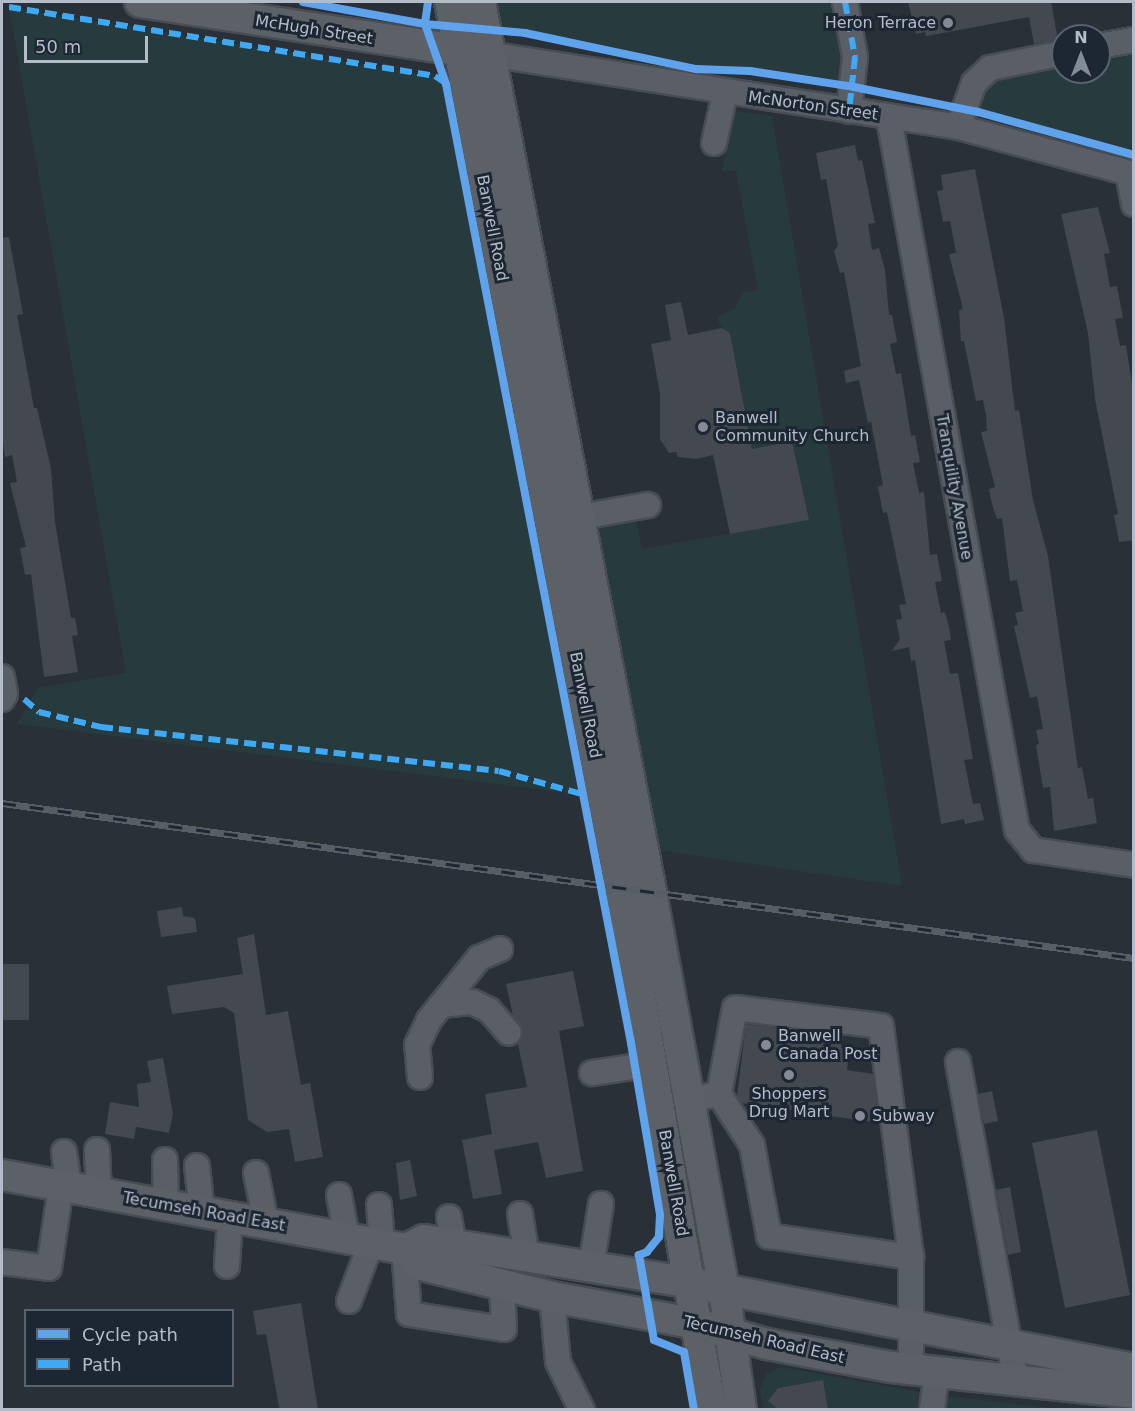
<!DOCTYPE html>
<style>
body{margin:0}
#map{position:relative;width:1135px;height:1411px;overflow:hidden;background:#2a3038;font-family:"DejaVu Sans",sans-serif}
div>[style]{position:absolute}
.green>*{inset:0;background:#273a3e}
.building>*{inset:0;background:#444950}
.roads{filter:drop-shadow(2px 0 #484c53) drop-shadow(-2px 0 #484c53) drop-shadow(0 2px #484c53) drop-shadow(0 -2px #484c53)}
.minor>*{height:24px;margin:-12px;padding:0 12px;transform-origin:12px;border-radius:12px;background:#5a5e66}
.major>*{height:30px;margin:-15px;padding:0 15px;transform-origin:15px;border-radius:15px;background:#5c6168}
.rail>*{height:7px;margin-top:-3.5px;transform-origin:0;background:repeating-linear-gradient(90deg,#1d2633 0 14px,#595d64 0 28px);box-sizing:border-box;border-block:2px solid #595d64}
.quiet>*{height:6px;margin-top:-3px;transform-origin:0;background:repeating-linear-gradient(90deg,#3fa9f5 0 12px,transparent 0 18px)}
.cycleway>*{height:8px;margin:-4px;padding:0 4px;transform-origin:4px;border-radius:4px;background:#60a3ed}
.dots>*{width:16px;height:16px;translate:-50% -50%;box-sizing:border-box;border:3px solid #1d2633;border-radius:50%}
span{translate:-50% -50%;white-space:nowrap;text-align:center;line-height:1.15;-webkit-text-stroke:6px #1d2633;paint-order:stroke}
.poi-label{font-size:16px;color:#b4bcc9}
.right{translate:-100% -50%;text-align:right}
.left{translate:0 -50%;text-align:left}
.street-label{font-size:16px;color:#b4bcc9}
.frame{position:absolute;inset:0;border:3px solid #b4bcc9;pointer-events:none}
.legend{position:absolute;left:24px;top:1309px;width:210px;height:78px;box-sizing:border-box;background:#1d2633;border:2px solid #59626f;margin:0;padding:8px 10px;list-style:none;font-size:18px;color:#b4bcc9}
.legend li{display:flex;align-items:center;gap:12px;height:30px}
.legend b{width:30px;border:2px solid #59626f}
.north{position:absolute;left:1051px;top:24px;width:60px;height:60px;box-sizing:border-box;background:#1d2633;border:2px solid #59626f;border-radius:50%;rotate:0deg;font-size:16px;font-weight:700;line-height:24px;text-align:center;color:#b4bcc9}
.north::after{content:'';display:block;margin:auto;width:21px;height:27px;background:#848b96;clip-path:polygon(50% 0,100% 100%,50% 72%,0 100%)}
.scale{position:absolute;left:24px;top:36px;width:124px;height:27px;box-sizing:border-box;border:3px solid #b4bcc9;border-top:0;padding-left:8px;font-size:18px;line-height:21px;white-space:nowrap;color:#b4bcc9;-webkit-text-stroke:4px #1d2633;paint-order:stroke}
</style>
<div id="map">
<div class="green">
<i style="clip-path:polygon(498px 2px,845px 2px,854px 87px,750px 71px,696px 69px,525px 33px,502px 33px)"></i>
<i style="clip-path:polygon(9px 7px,435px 76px,446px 84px,585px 795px,17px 724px,38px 688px,126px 673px)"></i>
<i style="clip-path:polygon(1133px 47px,1133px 155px,978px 112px,985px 80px,1063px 60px,1063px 72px,1099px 72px,1099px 53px)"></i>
<i style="clip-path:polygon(734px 111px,772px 116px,902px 886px,657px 850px,601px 571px,596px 525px,635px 514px,642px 549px,809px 520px,792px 441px,752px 449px,730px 333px,722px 328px,717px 318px,735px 308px,742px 293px,758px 290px,736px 171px,722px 171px)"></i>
<i style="clip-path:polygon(781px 1367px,926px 1393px,923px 1409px,828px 1409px,822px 1380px,778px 1388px,770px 1399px,779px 1409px,764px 1410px,760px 1390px,766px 1374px)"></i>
<i style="clip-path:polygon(946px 1396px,1060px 1409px,943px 1410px)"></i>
</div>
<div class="building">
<i style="clip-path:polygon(908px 2px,1051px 2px,1058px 40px,1034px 44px,1029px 17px,926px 36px,925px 32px,916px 34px)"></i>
<i style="clip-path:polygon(855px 145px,858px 161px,862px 160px,875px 223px,868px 224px,872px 250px,879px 248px,885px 270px,889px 315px,892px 315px,897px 342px,890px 344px,896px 374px,901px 373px,911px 436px,915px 435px,920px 462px,913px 463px,919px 493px,924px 492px,930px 555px,937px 554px,942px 581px,935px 582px,941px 613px,945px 612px,949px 627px,951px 640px,944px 641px,950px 674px,958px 673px,973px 759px,964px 760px,973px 804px,980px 803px,984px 820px,965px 824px,964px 819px,941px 824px,915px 660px,911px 661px,909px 647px,892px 651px,900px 639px,896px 620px,902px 619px,899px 605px,906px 604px,887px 512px,883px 513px,878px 487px,883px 485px,871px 422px,868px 423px,859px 380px,846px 383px,844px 371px,861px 366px,844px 272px,840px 273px,834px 251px,838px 246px,826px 179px,821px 180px,816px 153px)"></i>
<i style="clip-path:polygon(975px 169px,1004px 318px,1015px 411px,1019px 410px,1033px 500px,1048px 556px,1078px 768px,1082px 767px,1088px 799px,1093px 798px,1097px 823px,1054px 831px,1050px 787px,1043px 788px,1036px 745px,1039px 744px,1036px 730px,1043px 729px,1037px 696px,1030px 698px,1014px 626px,1018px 625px,1015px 613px,1023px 611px,1017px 580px,1010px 581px,1002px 518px,997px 519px,992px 504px,989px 489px,995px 487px,981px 432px,987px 431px,986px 415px,983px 400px,976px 401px,964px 341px,961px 341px,959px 310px,963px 309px,949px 254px,956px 253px,950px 221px,943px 222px,937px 191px,943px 190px,941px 175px)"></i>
<i style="clip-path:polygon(1098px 207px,1110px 253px,1104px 254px,1110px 287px,1117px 286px,1123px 318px,1115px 319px,1120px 346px,1126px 345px,1134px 397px,1134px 540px,1119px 542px,1114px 515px,1118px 514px,1095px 399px,1088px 333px,1061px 214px)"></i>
<i style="clip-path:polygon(9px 237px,23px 314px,17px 315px,34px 408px,37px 408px,51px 468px,55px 522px,71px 618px,75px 618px,78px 635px,72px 636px,78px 672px,44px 677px,31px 574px,25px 575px,20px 548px,26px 547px,10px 483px,17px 482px,12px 455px,5px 457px,2px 436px,2px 238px)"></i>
<i style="clip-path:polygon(681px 302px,688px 335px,722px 328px,730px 333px,752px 449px,792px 441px,809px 520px,730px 534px,713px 455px,696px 459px,678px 457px,676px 452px,669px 453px,660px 439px,660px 394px,651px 344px,671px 340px,665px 305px)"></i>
<i style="clip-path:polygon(182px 907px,183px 916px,195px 918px,197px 932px,161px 937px,157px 911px)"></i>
<i style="clip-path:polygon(254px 934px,266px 1015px,288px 1011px,301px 1085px,310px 1083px,323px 1157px,295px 1162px,289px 1129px,267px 1132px,248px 1120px,234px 1013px,224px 1007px,172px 1014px,167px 986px,243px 974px,237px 938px)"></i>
<i style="clip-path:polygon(2px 964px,29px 964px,29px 1020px,2px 1020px)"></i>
<i style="clip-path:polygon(573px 971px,584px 1026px,559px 1031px,583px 1171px,546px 1178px,538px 1142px,494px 1150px,502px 1194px,473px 1199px,462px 1140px,492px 1134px,485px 1094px,527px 1087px,518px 1044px,523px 1030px,513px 1016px,506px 984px)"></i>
<i style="clip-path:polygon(746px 1024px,843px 1036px,841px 1048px,849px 1049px,847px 1070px,873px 1074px,879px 1123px,742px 1103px,737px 1096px)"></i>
<i style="clip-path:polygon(163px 1058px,173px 1114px,169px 1133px,136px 1127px,134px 1139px,105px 1134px,110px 1102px,139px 1107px,137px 1084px,151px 1082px,147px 1061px)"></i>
<i style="clip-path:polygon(992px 1091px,998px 1121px,984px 1124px,978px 1094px)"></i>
<i style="clip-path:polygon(1097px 1130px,1130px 1295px,1065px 1308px,1032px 1143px)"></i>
<i style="clip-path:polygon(410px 1160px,417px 1196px,400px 1200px,396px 1163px)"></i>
<i style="clip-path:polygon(1010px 1187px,1021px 1252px,1008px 1255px,996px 1190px)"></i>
<i style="clip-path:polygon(301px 1303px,318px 1410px,283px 1410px,279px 1407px,266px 1334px,257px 1335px,253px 1311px)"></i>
<i style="clip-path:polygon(823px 1380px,828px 1410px,779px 1410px,768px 1401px,778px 1388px)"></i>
</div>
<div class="roads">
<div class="minor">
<i style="left:845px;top:2px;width:56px;rotate:79.7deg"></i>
<i style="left:855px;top:57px;width:54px;rotate:96.3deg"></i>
<i style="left:1099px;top:46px;width:36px;rotate:-10deg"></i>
<i style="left:488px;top:54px;width:476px;rotate:8.8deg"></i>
<i style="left:958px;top:127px;width:182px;rotate:15deg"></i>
<i style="left:889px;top:118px;width:723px;rotate:79.81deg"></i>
<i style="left:1017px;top:830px;width:26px;rotate:51deg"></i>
<i style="left:1033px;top:850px;width:102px;rotate:8.4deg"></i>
<i style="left:958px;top:127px;width:47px;rotate:-70deg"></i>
<i style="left:974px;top:83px;width:22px;rotate:-43deg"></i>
<i style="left:990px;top:68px;width:75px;rotate:-11.6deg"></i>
<i style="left:714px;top:143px;width:51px;rotate:-77.6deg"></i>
<i style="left:1128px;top:173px;width:32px;rotate:79deg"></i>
<i style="left:580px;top:517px;width:69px;rotate:-10deg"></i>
<i style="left:2px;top:677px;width:17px;rotate:80deg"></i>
<i style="left:5px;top:694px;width:6px;rotate:121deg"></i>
<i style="left:441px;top:1005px;width:31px;rotate:-6deg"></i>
<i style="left:472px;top:1002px;width:19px;rotate:25deg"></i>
<i style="left:489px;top:1010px;width:30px;rotate:49deg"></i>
<i style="left:958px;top:1062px;width:323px;rotate:79.7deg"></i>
<i style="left:592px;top:1073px;width:61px;rotate:-8.5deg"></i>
<i style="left:420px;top:1077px;width:32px;rotate:-95deg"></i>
<i style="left:417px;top:1045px;width:28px;rotate:-64deg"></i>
<i style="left:429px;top:1020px;width:80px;rotate:-51.1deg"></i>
<i style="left:479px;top:958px;width:23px;rotate:-23deg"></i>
<i style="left:719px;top:1094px;width:87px;rotate:-79.5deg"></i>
<i style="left:735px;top:1008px;width:147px;rotate:7deg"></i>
<i style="left:881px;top:1026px;width:233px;rotate:82.6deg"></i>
<i style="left:911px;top:1257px;width:112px;rotate:90deg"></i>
<i style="left:703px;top:1097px;width:16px;rotate:-11deg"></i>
<i style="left:719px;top:1094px;width:61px;rotate:57.1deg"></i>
<i style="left:752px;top:1145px;width:93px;rotate:79.4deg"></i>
<i style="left:769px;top:1236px;width:144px;rotate:8.4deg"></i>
<i style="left:97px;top:1150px;width:43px;rotate:87.3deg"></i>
<i style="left:64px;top:1152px;width:35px;rotate:82deg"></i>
<i style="left:165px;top:1160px;width:45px;rotate:88.7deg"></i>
<i style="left:197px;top:1166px;width:46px;rotate:83.8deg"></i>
<i style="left:256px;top:1173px;width:51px;rotate:78.7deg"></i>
<i style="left:339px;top:1195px;width:44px;rotate:79.5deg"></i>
<i style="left:379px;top:1205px;width:40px;rotate:85.7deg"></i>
<i style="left:520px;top:1214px;width:44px;rotate:80.8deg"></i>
<i style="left:449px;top:1217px;width:28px;rotate:80deg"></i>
<i style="left:404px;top:1249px;width:65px;rotate:85.6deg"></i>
<i style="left:409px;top:1314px;width:96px;rotate:9deg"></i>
<i style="left:504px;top:1329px;width:44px;rotate:-92.6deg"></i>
<i style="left:2px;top:1262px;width:47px;rotate:7.3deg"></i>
<i style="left:49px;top:1268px;width:83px;rotate:-81.7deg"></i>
<i style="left:227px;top:1266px;width:49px;rotate:-86.5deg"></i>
<i style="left:591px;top:1267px;width:64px;rotate:-81deg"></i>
<i style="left:552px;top:1297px;width:65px;rotate:84.7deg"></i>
<i style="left:558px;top:1362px;width:54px;rotate:63.4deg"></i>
<i style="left:349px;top:1301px;width:62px;rotate:-69.2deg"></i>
<i style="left:932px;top:1410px;width:38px;rotate:-83deg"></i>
</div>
<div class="major">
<i style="left:140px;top:2px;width:340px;rotate:8.6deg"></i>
<i style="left:450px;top:2px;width:902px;rotate:79.08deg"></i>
<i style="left:621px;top:888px;width:530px;rotate:80.22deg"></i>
<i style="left:480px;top:2px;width:906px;rotate:79.12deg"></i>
<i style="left:651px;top:892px;width:404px;rotate:79.6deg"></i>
<i style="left:724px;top:1289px;width:122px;rotate:82deg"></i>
<i style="left:2px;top:1175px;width:412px;rotate:10.4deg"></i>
<i style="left:407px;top:1249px;width:19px;rotate:-28deg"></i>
<i style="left:424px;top:1240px;width:270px;rotate:9.1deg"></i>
<i style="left:691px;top:1283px;width:451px;rotate:11deg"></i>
<i style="left:407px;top:1249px;width:18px;rotate:56deg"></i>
<i style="left:417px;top:1264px;width:139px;rotate:13.7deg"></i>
<i style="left:552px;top:1297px;width:148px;rotate:10.5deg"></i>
<i style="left:698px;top:1324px;width:72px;rotate:16.2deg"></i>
<i style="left:767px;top:1344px;width:126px;rotate:10.5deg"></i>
<i style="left:891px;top:1367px;width:244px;rotate:6.1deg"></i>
</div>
</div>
<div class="rail">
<i style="left:2px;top:803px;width:1143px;rotate:7.8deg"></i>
</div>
<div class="quiet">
<i style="left:845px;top:2px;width:56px;rotate:79.7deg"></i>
<i style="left:855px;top:57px;width:54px;rotate:96.3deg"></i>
<i style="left:9px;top:7px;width:432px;rotate:9.2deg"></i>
<i style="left:435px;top:76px;width:12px;rotate:35deg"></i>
<i style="left:24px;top:699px;width:20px;rotate:41deg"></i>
<i style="left:39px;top:712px;width:64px;rotate:13.6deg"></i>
<i style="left:101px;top:727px;width:400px;rotate:6.3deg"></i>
<i style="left:499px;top:771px;width:89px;rotate:15.6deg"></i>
</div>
<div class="cycleway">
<i style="left:303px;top:2px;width:124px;rotate:10.2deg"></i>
<i style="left:425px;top:24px;width:100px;rotate:5.1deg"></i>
<i style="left:525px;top:33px;width:175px;rotate:11.9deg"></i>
<i style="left:696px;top:69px;width:54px;rotate:2.1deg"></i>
<i style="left:750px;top:71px;width:105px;rotate:8.7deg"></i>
<i style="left:854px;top:87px;width:126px;rotate:11.4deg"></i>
<i style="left:978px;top:112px;width:162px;rotate:15.4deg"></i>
<i style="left:428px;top:2px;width:22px;rotate:98deg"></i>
<i style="left:425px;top:24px;width:64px;rotate:70.7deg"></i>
<i style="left:446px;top:84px;width:977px;rotate:79.08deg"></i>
<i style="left:631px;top:1043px;width:174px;rotate:80.4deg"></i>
<i style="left:660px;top:1215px;width:22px;rotate:93deg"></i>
<i style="left:659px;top:1237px;width:19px;rotate:129deg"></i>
<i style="left:647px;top:1252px;width:9px;rotate:159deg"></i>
<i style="left:639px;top:1255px;width:86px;rotate:80deg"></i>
<i style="left:654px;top:1340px;width:32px;rotate:22deg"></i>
<i style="left:684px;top:1352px;width:59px;rotate:80.2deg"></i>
</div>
<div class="dots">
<i style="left:948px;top:23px;background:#848b96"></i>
<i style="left:703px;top:427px;background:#848b96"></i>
<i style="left:766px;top:1045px;background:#848b96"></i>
<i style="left:789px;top:1075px;background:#848b96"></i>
<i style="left:860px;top:1116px;background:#848b96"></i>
</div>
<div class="poi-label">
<span class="right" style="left:936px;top:23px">Heron Terrace</span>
<span class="left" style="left:715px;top:427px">Banwell<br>Community Church</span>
<span class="left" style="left:778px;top:1045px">Banwell<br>Canada Post</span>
<span style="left:789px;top:1103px">Shoppers<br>Drug Mart</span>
<span class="left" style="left:872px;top:1116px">Subway</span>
</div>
<div class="street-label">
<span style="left:314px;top:30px;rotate:9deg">McHugh Street</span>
<span style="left:813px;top:106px;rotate:8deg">McNorton Street</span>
<span style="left:492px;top:228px;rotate:79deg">Banwell Road</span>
<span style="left:954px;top:487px;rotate:80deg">Tranquility Avenue</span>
<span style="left:585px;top:705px;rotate:79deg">Banwell Road</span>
<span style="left:673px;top:1183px;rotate:80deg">Banwell Road</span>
<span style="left:204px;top:1212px;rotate:10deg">Tecumseh Road East</span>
<span style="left:764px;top:1340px;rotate:13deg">Tecumseh Road East</span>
</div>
<div class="frame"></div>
<ul class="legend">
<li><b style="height:8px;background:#60a3ed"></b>Cycle path</li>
<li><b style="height:8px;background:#3fa9f5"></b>Path</li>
</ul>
<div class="north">N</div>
<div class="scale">50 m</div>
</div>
